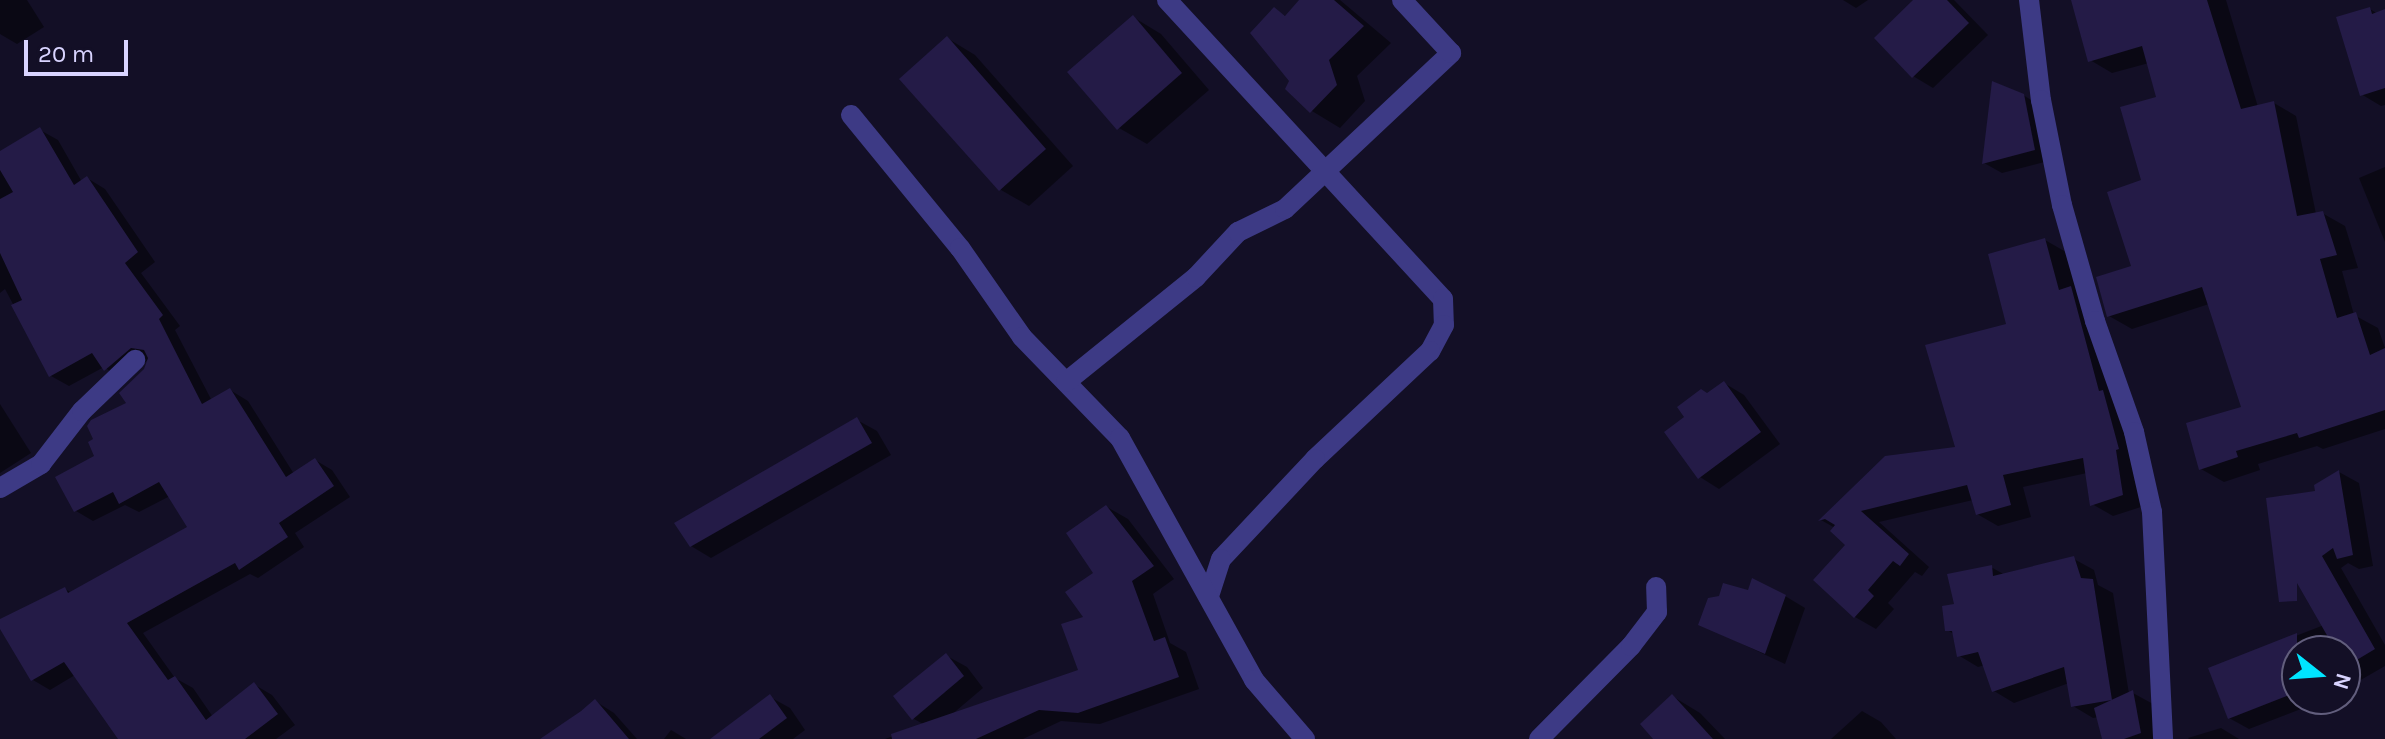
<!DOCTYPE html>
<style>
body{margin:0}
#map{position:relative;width:2385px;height:739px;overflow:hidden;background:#130f26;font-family:Karla,sans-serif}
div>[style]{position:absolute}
.shadow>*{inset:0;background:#0007}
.building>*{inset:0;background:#241b47}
.minor>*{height:20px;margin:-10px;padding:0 10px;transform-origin:10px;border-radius:10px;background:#3d3a85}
span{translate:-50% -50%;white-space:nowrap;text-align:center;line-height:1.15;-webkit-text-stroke:6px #130f26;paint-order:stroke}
.north{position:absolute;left:2281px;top:635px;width:80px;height:80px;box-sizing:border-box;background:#130f26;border:2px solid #625e7d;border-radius:50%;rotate:107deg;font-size:22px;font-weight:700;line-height:32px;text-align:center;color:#d9d4ff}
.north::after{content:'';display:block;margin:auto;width:28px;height:36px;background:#00e5ff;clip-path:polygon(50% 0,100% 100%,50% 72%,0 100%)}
.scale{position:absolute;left:24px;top:40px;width:104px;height:36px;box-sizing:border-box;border:4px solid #d9d4ff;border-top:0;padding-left:10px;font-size:24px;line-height:28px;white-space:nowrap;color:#d9d4ff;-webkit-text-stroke:6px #130f26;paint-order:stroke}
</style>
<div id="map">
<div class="shadow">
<i style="clip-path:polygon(0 0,27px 0,44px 27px,17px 44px,0 34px)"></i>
<i style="clip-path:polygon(1302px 0,1340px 0,1391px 43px,1357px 76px,1365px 101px,1340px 128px,1312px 111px,1287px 88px,1291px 80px,1274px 9px,1287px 17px)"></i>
<i style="clip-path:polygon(1843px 0,1868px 0,1856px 8px)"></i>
<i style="clip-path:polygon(1916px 0,1954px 0,1988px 35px,1933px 88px,1913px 76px)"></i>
<i style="clip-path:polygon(2084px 0,2226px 0,2258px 107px,2274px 103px,2296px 116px,2316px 214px,2322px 213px,2345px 226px,2358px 268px,2342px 271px,2354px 315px,2378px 328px,2385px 348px,2385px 429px,2323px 449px,2317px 446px,2258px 464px,2260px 470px,2224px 482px,2201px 469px,2244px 408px,2209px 304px,2132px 329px,2109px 316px,2134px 267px,2143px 182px,2159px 98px,2149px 63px,2112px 73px,2090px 60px)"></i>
<i style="clip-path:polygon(2370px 9px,2378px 14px,2385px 11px,2385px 105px,2381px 106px,2361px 94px)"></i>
<i style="clip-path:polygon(1133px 17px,1161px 34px,1209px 90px,1147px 144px,1119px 128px)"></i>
<i style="clip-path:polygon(947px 38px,975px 55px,1073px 166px,1029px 206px,1001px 190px)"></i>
<i style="clip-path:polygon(2023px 95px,2041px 106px,2052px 160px,2002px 173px,1984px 163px)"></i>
<i style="clip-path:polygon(40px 130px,58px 140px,82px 182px,87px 178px,105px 189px,155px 262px,141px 273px,180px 326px,175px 330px,212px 401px,230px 390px,248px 401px,294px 474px,315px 460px,332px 470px,350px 497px,295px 533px,304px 547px,258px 578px,250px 574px,143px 633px,175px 678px,193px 688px,213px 717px,255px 685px,272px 695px,295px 725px,276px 739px,125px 739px,75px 675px,50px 690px,33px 680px,0 625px,0 621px,65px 589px,72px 593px,189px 528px,170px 496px,139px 512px,125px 505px,93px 521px,76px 511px,97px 457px,150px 363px,149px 359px,123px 380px,104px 367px,69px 386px,51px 376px,5px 289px,0 293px,0 153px)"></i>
<i style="clip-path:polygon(2385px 167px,2385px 242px,2359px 178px)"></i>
<i style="clip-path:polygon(2045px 240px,2066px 252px,2092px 300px,2144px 506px,2113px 516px,2092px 504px,2087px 473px,2023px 487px,2031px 517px,1998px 526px,1977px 514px,1973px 500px,1879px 522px,1929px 567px,1922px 576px,1915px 572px,1888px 603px,1894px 609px,1876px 629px,1855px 617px,1848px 544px,1835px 528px,1821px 520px,1886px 458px,1957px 449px)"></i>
<i style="clip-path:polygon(1724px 383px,1744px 395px,1780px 444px,1719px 489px,1700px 477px,1708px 395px)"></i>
<i style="clip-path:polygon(0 404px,31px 453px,0 473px)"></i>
<i style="clip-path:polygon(857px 420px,877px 431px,891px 455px,711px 558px,691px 546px)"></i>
<i style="clip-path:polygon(2339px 472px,2359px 483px,2373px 566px,2359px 569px,2348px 563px,2341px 568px,2385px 645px,2385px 666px,2345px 689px,2345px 651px,2297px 651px,2297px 699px,2327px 699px,2249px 729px,2229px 718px,2211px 669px,2324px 625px,2299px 582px,2318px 492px)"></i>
<i style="clip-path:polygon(1107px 507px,1128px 519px,1174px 579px,1153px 594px,1170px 643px,1186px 652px,1199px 689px,1100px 724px,1061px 721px,1023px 739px,885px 739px,925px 725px,914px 719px,896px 697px,947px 656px,967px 667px,983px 688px,950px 716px,1081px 671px,1086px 618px)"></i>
<i style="clip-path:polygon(2074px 559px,2094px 570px,2098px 585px,2113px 593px,2129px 694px,2133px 693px,2153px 704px,2159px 739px,2104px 739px,2099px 717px,2093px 718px,2073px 706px,2069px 683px,2014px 703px,1994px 691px,1985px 665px,1978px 667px,1958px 655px,1954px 634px,1947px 630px,1957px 605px,1991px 567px,2005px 575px)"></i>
<i style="clip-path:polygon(1749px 593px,1785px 596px,1805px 608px,1785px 664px,1700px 624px)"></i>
<i style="clip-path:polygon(1672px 696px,1700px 713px,1725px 739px,1656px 739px)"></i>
<i style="clip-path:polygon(770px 697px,790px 708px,805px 730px,793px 739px,713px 739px)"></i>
<i style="clip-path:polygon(595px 701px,614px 713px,637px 739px,542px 739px)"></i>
<i style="clip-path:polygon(1862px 711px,1881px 722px,1896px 739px,1831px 739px)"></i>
<i style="clip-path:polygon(2221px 728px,2239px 739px,2189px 739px,2188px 738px)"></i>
<i style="clip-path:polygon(671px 730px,686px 739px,664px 739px)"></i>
</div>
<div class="building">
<i style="clip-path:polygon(1299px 0,1334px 0,1364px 26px,1329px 60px,1337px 85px,1310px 113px,1285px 89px,1289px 81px,1250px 33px,1274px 7px,1285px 16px)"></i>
<i style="clip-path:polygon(1913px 0,1947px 0,1969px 23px,1912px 78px,1874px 38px)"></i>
<i style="clip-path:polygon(2071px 0,2207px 0,2241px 109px,2274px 101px,2297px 216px,2323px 211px,2337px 255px,2320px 259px,2337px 318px,2356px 312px,2370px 355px,2385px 348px,2385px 410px,2299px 438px,2297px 433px,2236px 451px,2238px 457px,2199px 470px,2186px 423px,2241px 407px,2202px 287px,2107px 317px,2096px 277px,2131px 266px,2107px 192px,2141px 180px,2120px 107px,2156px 97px,2142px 46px,2088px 62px)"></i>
<i style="clip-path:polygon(2370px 7px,2372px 14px,2385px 9px,2385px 88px,2360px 96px,2336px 17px)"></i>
<i style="clip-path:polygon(1133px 15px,1182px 73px,1117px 130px,1067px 72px)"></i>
<i style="clip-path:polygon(947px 36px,1046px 149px,999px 191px,899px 79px)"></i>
<i style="clip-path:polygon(1992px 81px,2024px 94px,2035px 150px,1982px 164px)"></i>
<i style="clip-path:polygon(40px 127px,74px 185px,87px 176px,138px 252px,125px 263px,163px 315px,159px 319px,202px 404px,230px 388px,286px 477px,315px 458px,334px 486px,279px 523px,288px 537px,239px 570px,235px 563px,127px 623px,168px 680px,175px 676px,206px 720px,254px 682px,278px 714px,245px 739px,118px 739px,64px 662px,31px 681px,0 629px,0 619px,65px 587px,68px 593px,187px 527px,159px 482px,119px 504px,113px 492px,74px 512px,55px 477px,94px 456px,88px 442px,93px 439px,87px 426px,91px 420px,126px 403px,119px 393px,144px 369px,148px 358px,144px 350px,131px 348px,104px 371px,92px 353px,49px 377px,11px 305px,22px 300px,0 253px,0 199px,13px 192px,0 170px,0 151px)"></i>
<i style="clip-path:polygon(2045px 238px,2059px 290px,2071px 286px,2099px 391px,2103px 390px,2119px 449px,2116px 450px,2123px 495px,2090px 506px,2083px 458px,2003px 475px,2011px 505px,1976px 515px,1967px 485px,1861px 511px,1909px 554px,1900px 566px,1893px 561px,1868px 590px,1874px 596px,1854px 618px,1813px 580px,1845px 545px,1830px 531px,1835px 525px,1825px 519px,1818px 521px,1885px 456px,1955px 447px,1925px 345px,2006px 324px,1988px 254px)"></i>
<i style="clip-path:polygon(1724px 381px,1761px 432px,1698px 479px,1664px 432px,1684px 417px,1677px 407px,1701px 389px,1707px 393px)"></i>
<i style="clip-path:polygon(857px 417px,872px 443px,690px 547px,674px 523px)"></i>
<i style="clip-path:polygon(2339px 470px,2353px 555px,2337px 559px,2333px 548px,2322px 556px,2375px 649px,2345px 667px,2345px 651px,2336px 651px,2297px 583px,2297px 601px,2279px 602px,2266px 498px,2315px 491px,2314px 485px)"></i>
<i style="clip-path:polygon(1106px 505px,1154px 566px,1132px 581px,1154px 641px,1165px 637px,1179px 677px,1078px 713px,1039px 710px,976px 739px,892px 739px,891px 734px,1078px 670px,1061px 624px,1083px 617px,1065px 592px,1093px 573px,1066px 533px)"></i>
<i style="clip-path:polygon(2074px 556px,2081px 578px,2093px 579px,2112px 700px,2071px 707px,2064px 667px,1992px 692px,1978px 652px,1957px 657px,1952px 631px,1945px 631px,1942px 606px,1954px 604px,1947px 574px,1992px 565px,1993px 576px)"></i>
<i style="clip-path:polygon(1752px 578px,1786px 595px,1765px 654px,1698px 625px,1708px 598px,1719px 596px,1723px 583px,1748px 590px)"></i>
<i style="clip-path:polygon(2297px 633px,2297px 692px,2228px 719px,2208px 668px)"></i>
<i style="clip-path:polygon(946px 653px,964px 676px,912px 720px,893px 696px)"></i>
<i style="clip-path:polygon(2133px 690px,2141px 733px,2124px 739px,2102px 739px,2094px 708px)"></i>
<i style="clip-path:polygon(770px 694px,787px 718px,759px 739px,710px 739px)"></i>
<i style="clip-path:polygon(1672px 694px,1713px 739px,1653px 739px,1640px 724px)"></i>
<i style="clip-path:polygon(595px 699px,629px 739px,540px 739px,581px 711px)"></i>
</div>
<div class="minor">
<i style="left:1167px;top:0;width:407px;rotate:47.3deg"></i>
<i style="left:1443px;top:299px;width:26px;rotate:88deg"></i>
<i style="left:1444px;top:325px;width:30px;rotate:118deg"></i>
<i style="left:1430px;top:351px;width:158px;rotate:136.8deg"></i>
<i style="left:1315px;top:459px;width:137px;rotate:133.2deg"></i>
<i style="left:1221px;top:559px;width:40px;rotate:108deg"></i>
<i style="left:2029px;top:0;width:101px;rotate:83.2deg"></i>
<i style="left:2041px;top:100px;width:107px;rotate:78.7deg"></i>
<i style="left:2062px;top:205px;width:121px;rotate:74.1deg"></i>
<i style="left:2095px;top:321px;width:118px;rotate:70.6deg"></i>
<i style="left:2134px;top:432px;width:82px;rotate:77.3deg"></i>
<i style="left:2152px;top:512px;width:227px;rotate:87.2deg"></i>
<i style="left:851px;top:115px;width:172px;rotate:50.7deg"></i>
<i style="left:960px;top:248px;width:108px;rotate:55.1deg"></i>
<i style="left:1022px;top:337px;width:141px;rotate:45.9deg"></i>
<i style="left:1120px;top:438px;width:277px;rotate:61deg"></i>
<i style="left:1254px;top:680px;width:78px;rotate:49.2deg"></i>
<i style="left:1066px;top:382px;width:167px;rotate:-38.9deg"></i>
<i style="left:1196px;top:277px;width:62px;rotate:-47deg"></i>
<i style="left:1238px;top:232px;width:52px;rotate:-26.1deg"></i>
<i style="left:1285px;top:209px;width:228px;rotate:-43.2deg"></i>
<i style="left:1451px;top:53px;width:72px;rotate:-132.8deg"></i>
<i style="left:0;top:488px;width:48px;rotate:-30.3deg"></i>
<i style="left:41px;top:464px;width:67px;rotate:-52.3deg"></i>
<i style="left:82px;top:411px;width:74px;rotate:-43.9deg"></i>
<i style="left:1539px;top:739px;width:131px;rotate:-45.3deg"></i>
<i style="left:1631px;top:646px;width:43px;rotate:-52.6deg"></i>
<i style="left:1657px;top:612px;width:25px;rotate:-92deg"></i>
</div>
<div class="north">N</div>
<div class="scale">20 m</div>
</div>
